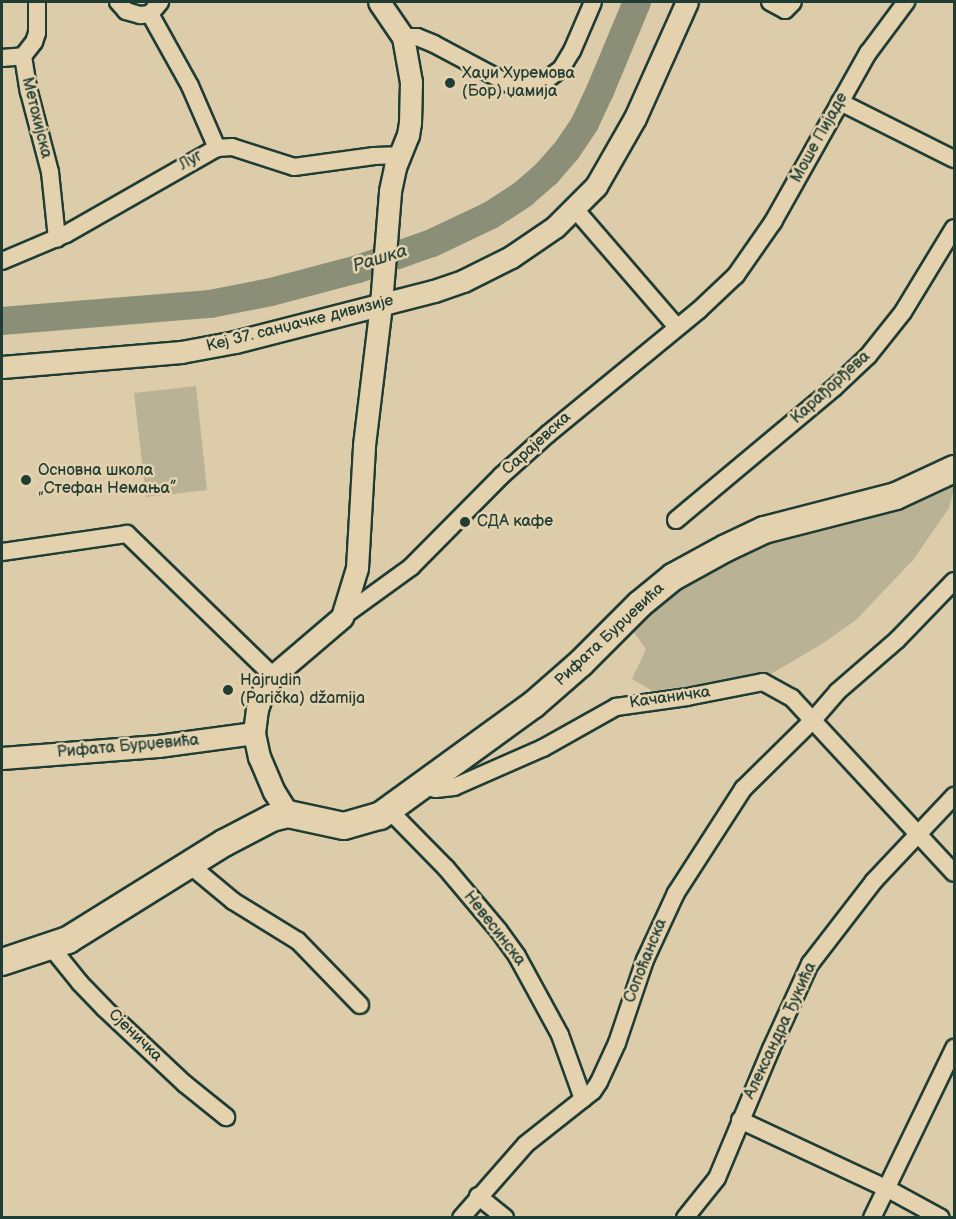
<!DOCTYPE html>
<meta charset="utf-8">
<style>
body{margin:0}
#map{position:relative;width:956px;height:1219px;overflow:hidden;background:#dcccaa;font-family:"Balsamiq Sans",sans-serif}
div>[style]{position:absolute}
.green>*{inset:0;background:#b9b294}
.river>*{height:28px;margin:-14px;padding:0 14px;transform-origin:14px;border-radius:14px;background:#8c8f78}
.roads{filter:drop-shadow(2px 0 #1f3d34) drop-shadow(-2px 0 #1f3d34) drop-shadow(0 2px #1f3d34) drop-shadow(0 -2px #1f3d34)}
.minor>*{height:16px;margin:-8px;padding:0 8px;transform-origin:8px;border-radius:8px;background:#e4d2af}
.tertiary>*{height:21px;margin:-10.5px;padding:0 10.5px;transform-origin:10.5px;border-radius:10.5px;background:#e4d2af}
.primary>*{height:26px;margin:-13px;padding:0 13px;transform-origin:13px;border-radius:13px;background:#e4d2af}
.dots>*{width:16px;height:16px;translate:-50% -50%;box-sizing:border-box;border:3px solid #e4d2af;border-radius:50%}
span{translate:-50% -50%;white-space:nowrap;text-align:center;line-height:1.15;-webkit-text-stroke:5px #e4d2af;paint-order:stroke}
.poi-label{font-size:16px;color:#1f3d34}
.left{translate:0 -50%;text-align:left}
.street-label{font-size:16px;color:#1f3d34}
.water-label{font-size:18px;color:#2f493e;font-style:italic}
.frame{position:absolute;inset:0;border:3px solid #1f3d34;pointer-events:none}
</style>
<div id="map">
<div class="green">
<i style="clip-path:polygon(196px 386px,207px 490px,146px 497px,134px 393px)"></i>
<i style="clip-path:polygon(954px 469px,954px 489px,949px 508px,913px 560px,856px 620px,822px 644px,769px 675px,653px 691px,632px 679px,646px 649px,625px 620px,673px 577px)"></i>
</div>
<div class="river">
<i style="left:2px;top:321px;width:209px;rotate:-4.7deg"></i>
<i style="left:210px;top:304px;width:62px;rotate:-11.1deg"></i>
<i style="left:271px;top:292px;width:90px;rotate:-14.8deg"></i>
<i style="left:358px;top:269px;width:78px;rotate:-19.4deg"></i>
<i style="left:432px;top:243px;width:65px;rotate:-25.4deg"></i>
<i style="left:491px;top:215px;width:38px;rotate:-33deg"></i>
<i style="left:523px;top:194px;width:32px;rotate:-41deg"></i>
<i style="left:547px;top:173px;width:30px;rotate:-49deg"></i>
<i style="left:567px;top:150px;width:32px;rotate:-56deg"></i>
<i style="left:585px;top:123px;width:35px;rotate:-65deg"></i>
<i style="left:600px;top:91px;width:96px;rotate:-67.4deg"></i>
</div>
<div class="roads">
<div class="minor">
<i style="left:37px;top:2px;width:31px;rotate:90deg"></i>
<i style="left:37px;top:33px;width:9px;rotate:108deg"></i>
<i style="left:34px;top:42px;width:18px;rotate:128deg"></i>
<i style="left:23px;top:56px;width:36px;rotate:81deg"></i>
<i style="left:29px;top:92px;width:83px;rotate:75.3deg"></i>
<i style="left:50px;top:172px;width:67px;rotate:84deg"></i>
<i style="left:118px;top:2px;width:12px;rotate:48deg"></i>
<i style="left:126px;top:11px;width:15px;rotate:16deg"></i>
<i style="left:140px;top:15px;width:10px;rotate:-6deg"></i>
<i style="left:150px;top:14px;width:16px;rotate:-50deg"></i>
<i style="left:770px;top:2px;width:17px;rotate:28deg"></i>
<i style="left:785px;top:10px;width:11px;rotate:-45deg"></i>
<i style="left:150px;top:14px;width:82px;rotate:60.9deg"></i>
<i style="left:190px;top:86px;width:68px;rotate:66.5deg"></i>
<i style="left:403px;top:37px;width:14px"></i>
<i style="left:417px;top:37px;width:18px;rotate:22deg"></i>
<i style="left:434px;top:44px;width:92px;rotate:28deg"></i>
<i style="left:515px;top:87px;width:9px;rotate:6deg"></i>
<i style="left:524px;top:88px;width:22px;rotate:-18deg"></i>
<i style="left:545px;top:81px;width:20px;rotate:-37deg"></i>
<i style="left:561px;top:69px;width:21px;rotate:-59deg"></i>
<i style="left:572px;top:51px;width:53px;rotate:-66.8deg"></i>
<i style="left:2px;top:58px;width:21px;rotate:-5deg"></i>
<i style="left:840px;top:102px;width:127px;rotate:26.6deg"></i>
<i style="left:575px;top:209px;width:156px;rotate:49.2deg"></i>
<i style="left:2px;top:261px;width:69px;rotate:-22.9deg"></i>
<i style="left:66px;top:234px;width:174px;rotate:-29.7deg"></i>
<i style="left:217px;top:148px;width:15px;rotate:-4deg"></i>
<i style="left:232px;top:147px;width:65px;rotate:17.9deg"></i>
<i style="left:294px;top:167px;width:81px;rotate:-7.8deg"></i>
<i style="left:374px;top:156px;width:25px;rotate:-2deg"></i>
<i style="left:676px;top:520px;width:206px;rotate:-39.9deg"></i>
<i style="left:834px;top:388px;width:47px;rotate:-43.3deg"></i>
<i style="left:868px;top:356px;width:56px;rotate:-51.5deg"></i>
<i style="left:903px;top:312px;width:98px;rotate:-58.7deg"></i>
<i style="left:2px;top:552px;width:126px;rotate:-8.2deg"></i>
<i style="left:127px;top:534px;width:204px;rotate:44.2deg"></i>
<i style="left:342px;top:617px;width:85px;rotate:-35.9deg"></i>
<i style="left:411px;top:567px;width:128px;rotate:-45.3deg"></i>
<i style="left:501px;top:476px;width:63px;rotate:-41.8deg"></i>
<i style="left:548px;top:434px;width:195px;rotate:-39.4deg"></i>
<i style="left:699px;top:310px;width:51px;rotate:-43.4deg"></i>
<i style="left:736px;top:275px;width:65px;rotate:-55.1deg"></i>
<i style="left:773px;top:222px;width:194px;rotate:-60.7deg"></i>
<i style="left:868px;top:53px;width:64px;rotate:-53.3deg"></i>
<i style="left:424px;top:786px;width:12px;rotate:14deg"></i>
<i style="left:436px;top:789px;width:18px;rotate:-6deg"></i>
<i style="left:454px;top:787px;width:97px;rotate:-23.7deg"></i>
<i style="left:543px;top:748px;width:84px;rotate:-29.3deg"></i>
<i style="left:616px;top:707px;width:72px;rotate:-8deg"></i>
<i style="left:687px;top:697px;width:77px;rotate:-11.2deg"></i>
<i style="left:763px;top:682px;width:33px;rotate:29deg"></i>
<i style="left:792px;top:698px;width:238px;rotate:47.2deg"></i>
<i style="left:390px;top:811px;width:80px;rotate:45.5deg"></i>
<i style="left:446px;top:868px;width:82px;rotate:49.9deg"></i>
<i style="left:499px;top:931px;width:31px;rotate:54deg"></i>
<i style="left:517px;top:956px;width:90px;rotate:61.4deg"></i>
<i style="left:560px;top:1035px;width:68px;rotate:70.2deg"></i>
<i style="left:191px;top:866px;width:55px;rotate:39.8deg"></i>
<i style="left:233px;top:901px;width:76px;rotate:31.6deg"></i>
<i style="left:298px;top:941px;width:89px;rotate:45.9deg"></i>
<i style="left:51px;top:947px;width:46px;rotate:51.1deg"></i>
<i style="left:80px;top:983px;width:35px;rotate:46deg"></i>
<i style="left:104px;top:1008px;width:111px;rotate:43.2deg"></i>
<i style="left:185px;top:1084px;width:53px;rotate:38.8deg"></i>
<i style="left:740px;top:1120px;width:163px;rotate:25deg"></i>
<i style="left:888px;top:1189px;width:60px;rotate:28.7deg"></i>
<i style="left:478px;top:1196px;width:35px;rotate:39deg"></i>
<i style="left:461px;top:1218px;width:98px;rotate:-48.7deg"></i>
<i style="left:526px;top:1144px;width:85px;rotate:-38.3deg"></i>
<i style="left:593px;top:1091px;width:11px;rotate:-56deg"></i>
<i style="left:599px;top:1082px;width:43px;rotate:-65.2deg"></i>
<i style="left:617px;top:1043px;width:88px;rotate:-71.4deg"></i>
<i style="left:645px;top:960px;width:74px;rotate:-65.2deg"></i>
<i style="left:676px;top:893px;width:124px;rotate:-57.2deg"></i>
<i style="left:743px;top:789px;width:98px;rotate:-44.6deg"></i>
<i style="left:813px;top:720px;width:37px;rotate:-49deg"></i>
<i style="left:837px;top:692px;width:79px;rotate:-40.9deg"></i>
<i style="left:897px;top:640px;width:82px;rotate:-46deg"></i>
<i style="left:685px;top:1218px;width:51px;rotate:-51.3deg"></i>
<i style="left:717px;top:1178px;width:140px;rotate:-67.3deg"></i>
<i style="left:771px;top:1049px;width:94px;rotate:-65.4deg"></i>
<i style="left:810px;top:964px;width:105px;rotate:-52.4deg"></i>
<i style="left:874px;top:881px;width:117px;rotate:-46.7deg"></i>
<i style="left:872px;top:1218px;width:189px;rotate:-64.2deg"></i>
</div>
<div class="tertiary">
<i style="left:2px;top:367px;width:180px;rotate:-4.8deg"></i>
<i style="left:181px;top:352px;width:55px;rotate:-10.5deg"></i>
<i style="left:235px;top:342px;width:205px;rotate:-14.4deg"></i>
<i style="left:434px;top:291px;width:31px;rotate:-19deg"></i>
<i style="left:463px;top:281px;width:54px;rotate:-26.6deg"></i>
<i style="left:511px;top:257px;width:53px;rotate:-34.3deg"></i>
<i style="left:555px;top:227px;width:58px;rotate:-45deg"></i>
<i style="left:596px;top:186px;width:78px;rotate:-60.2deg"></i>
<i style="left:635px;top:118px;width:127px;rotate:-65.9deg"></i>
<i style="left:2px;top:758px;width:156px;rotate:-4.4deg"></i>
<i style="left:158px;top:746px;width:97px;rotate:-7.7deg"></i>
<i style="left:288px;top:814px;width:26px;rotate:-122deg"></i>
<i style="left:274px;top:792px;width:38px;rotate:-113deg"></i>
<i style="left:259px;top:757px;width:25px;rotate:-102deg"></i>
<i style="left:254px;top:733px;width:24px;rotate:-83deg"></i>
<i style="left:257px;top:709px;width:21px;rotate:-71deg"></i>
<i style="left:264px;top:689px;width:16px;rotate:-55deg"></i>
<i style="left:273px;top:676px;width:91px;rotate:-40.5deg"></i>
<i style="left:342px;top:617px;width:51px;rotate:-73deg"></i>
<i style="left:357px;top:568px;width:123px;rotate:-86.7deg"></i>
<i style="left:364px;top:445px;width:142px;rotate:-83.1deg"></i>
<i style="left:381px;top:304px;width:113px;rotate:-85.4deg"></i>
<i style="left:390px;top:191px;width:25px;rotate:-78deg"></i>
<i style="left:395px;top:167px;width:35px;rotate:-68deg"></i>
<i style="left:408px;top:135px;width:12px;rotate:-81deg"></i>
<i style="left:410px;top:123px;width:41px;rotate:-88.6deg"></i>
<i style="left:411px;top:82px;width:46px;rotate:-100.1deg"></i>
<i style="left:403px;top:37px;width:42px;rotate:-124.4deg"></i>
</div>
<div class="primary">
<i style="left:2px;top:962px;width:70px;rotate:-18.4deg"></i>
<i style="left:68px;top:940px;width:184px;rotate:-31.9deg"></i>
<i style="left:224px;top:843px;width:54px;rotate:-27.5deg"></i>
<i style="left:272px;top:818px;width:16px;rotate:-14deg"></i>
<i style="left:288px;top:814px;width:57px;rotate:12.1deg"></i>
<i style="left:344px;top:826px;width:37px;rotate:-16deg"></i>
<i style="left:380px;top:816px;width:189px;rotate:-36deg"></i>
<i style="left:533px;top:705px;width:64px;rotate:-41.2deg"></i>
<i style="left:581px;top:663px;width:83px;rotate:-45deg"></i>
<i style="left:640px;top:604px;width:43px;rotate:-39.3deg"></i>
<i style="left:673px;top:577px;width:60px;rotate:-28.7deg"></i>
<i style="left:726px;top:548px;width:42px;rotate:-25.3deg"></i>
<i style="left:764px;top:530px;width:136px;rotate:-14.4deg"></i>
<i style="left:896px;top:496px;width:64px;rotate:-25deg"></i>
</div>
</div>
<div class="dots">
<i style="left:450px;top:83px;background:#1f3d34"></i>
<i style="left:26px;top:480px;background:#1f3d34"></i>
<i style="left:465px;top:522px;background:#1f3d34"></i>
<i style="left:228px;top:690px;background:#1f3d34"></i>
</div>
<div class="poi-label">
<span class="left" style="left:462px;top:83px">Хаџи Хуремова<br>(Бор) џамија</span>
<span class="left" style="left:38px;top:480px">Основна школа<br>„Стефан Немања”</span>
<span class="left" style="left:477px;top:522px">СДА кафе</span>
<span class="left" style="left:240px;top:690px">Hajrudin<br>(Parička) džamija</span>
</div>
<div class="street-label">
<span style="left:36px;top:118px;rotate:76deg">Метохијска</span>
<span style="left:820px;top:138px;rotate:-61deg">Моше Пијаде</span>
<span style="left:191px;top:161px;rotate:-29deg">Луг</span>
<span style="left:300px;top:324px;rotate:-14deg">Кеј 37. санџачке дивизије</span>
<span style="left:831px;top:388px;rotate:-42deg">Карађорђева</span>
<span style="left:537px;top:444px;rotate:-42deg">Сарајевска</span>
<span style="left:610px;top:635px;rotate:-43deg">Рифата Бурџевића</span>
<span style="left:670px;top:698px;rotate:-8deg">Качаничка</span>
<span style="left:128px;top:747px;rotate:-5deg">Рифата Бурџевића</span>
<span style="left:494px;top:929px;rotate:52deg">Невесинска</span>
<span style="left:646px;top:961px;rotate:-68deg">Сопоћанска</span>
<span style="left:781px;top:1031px;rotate:-65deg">Александра Ђукића</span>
<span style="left:135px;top:1036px;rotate:44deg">Сјеничка</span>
</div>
<div class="water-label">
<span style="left:380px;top:259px;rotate:-17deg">Рашка</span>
</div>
<div class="frame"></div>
</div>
